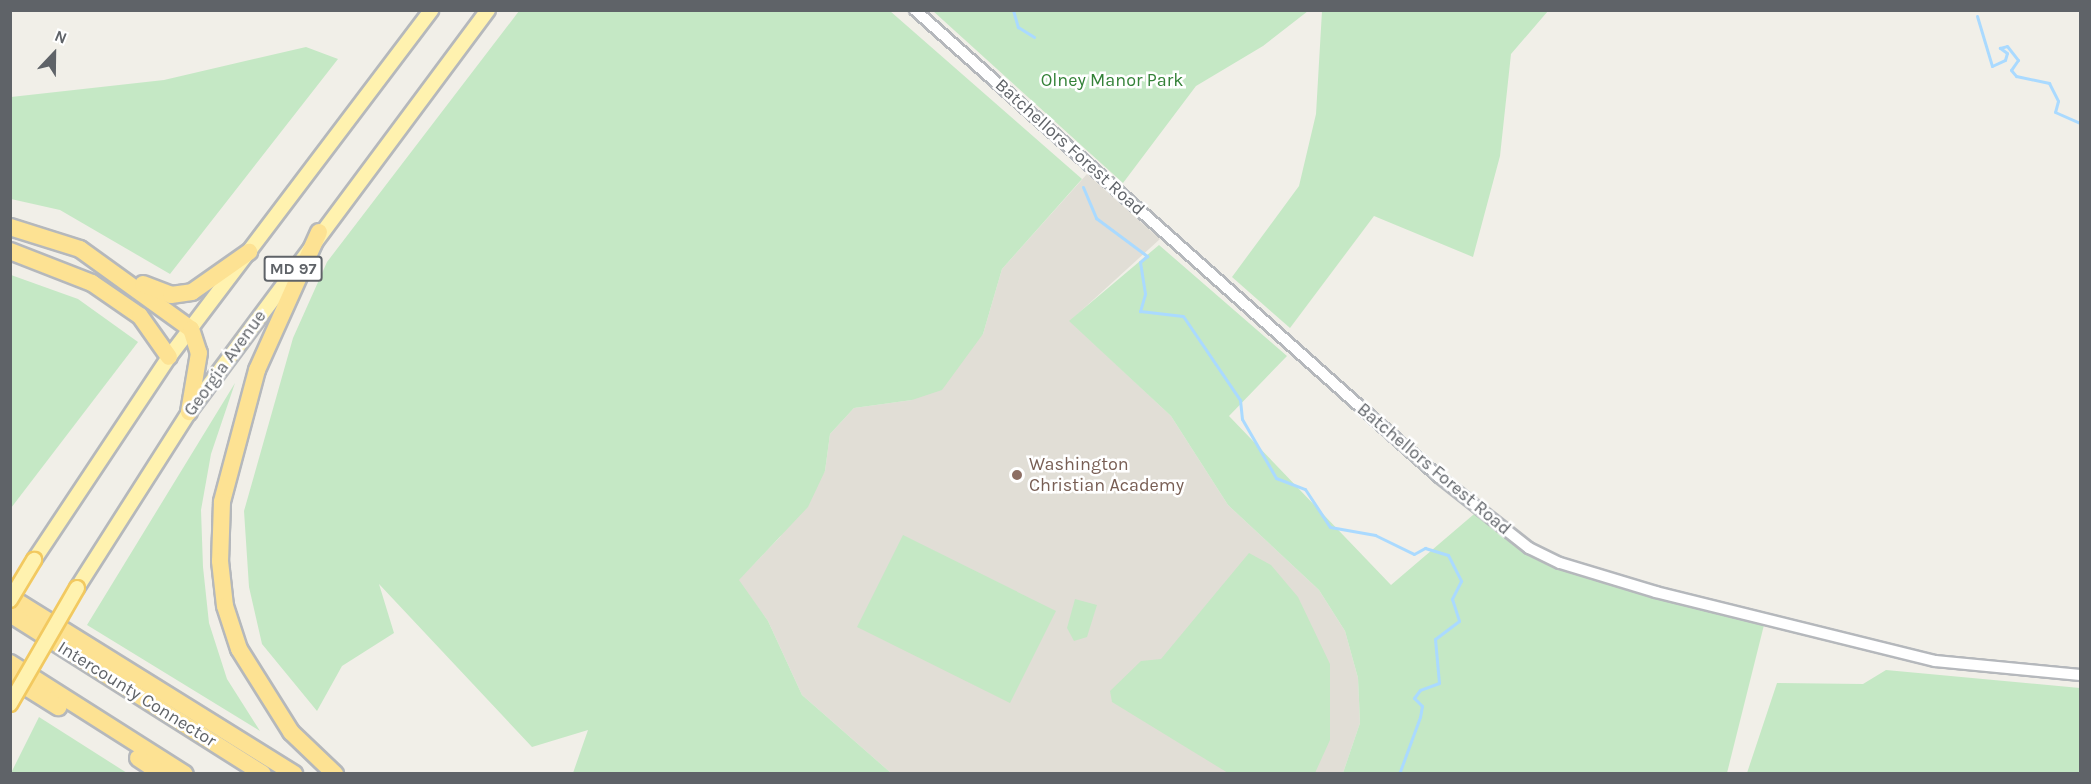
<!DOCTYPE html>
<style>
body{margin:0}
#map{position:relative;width:2091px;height:784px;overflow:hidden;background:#f1efe8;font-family:Karla,sans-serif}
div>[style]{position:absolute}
.education>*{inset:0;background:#e1ded6}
.green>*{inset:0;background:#c5e8c5}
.stream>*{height:3px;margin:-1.5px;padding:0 1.5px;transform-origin:1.5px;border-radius:1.5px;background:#aadaff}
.roads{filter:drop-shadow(2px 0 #b5b8bc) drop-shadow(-2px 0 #b5b8bc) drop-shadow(0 2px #b5b8bc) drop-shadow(0 -2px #b5b8bc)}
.minor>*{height:10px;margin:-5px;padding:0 5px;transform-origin:5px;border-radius:5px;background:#fff}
.major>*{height:14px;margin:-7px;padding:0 7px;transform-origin:7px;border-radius:7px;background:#fff2af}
.highway>*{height:16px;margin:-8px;padding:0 8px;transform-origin:8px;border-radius:8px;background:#fde293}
.bridges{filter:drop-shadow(2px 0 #f2c960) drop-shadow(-2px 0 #f2c960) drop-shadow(0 2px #f2c960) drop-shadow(0 -2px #f2c960)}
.major-bridge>*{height:14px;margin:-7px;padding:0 7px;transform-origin:7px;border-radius:7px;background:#fff2af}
.dots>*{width:16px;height:16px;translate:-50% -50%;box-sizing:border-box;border:3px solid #fff;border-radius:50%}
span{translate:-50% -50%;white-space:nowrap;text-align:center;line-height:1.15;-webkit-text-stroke:5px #fff;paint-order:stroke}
.shield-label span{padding:2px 4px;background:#fff;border:2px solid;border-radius:4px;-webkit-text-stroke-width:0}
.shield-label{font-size:16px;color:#5f6368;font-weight:700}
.park-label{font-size:18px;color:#348238}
.street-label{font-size:18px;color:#5f6368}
.education-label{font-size:18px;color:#785e54}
.left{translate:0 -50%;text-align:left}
.frame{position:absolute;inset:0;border:12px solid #5f6368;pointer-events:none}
.north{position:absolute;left:24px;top:24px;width:60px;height:60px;-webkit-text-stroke:4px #fff;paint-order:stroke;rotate:22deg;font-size:16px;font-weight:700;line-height:24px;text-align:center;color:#5f6368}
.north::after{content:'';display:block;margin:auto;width:21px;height:27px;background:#5f6368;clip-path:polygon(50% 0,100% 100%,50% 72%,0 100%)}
</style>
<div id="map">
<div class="education">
<i style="clip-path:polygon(1087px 174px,1160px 239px,1070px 321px,1171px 416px,1228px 505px,1319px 590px,1345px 631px,1358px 678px,1360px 723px,1343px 773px,891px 773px,802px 695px,768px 621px,738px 580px,780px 537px,825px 471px,830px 434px,854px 408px,912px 400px,983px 334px,1002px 269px)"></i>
</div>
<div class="green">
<i style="clip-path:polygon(519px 11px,890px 11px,1082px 179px,1002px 269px,983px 334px,942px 390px,912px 400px,854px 408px,830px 434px,825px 471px,808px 507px,739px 580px,768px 621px,802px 695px,891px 773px,573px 773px,588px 730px,532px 747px,379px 584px,394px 633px,342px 666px,317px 711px,262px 644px,249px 587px,244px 511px,293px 338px,327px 262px)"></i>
<i style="clip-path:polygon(933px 11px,1308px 11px,1263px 46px,1196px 86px,1123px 183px)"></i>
<i style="clip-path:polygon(1322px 11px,1548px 11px,1511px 54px,1500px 156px,1473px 257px,1374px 216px,1290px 328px,1232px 277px,1299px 186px,1316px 114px)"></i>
<i style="clip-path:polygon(306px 47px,338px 59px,170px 274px,60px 210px,11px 199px,11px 97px,164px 80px)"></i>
<i style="clip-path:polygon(1159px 245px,1287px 356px,1229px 416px,1391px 585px,1480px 509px,1560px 563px,1766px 617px,1727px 773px,1343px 773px,1360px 723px,1358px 678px,1345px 631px,1319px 590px,1228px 505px,1171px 416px,1069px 321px)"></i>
<i style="clip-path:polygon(11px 275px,78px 299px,138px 342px,11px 508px)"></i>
<i style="clip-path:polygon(235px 383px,211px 454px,201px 510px,203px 567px,209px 623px,227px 679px,260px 731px,87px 625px)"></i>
<i style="clip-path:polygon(903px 535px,1056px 611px,1010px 703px,857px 627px)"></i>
<i style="clip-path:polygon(1249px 553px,1271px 565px,1298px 597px,1330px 664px,1330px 740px,1315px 773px,1228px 773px,1112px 702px,1110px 691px,1141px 661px,1161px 659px)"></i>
<i style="clip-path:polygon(1075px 599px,1097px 605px,1087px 637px,1074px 641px,1067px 628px)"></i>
<i style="clip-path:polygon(1886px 670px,2080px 688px,2080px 773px,1747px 773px,1777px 683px,1863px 684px)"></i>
<i style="clip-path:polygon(39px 717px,127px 773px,11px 773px)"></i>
</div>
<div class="stream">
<i style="left:1013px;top:10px;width:18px;rotate:74deg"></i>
<i style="left:1018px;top:27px;width:19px;rotate:32deg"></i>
<i style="left:1977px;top:16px;width:52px;rotate:73.3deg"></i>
<i style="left:1992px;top:66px;width:14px;rotate:-25deg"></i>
<i style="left:2005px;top:60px;width:7px;rotate:-74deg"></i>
<i style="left:2007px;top:53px;width:9px;rotate:-144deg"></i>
<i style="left:2000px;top:48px;width:7px;rotate:-16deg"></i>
<i style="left:2007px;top:46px;width:18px;rotate:52deg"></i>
<i style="left:2018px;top:60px;width:12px;rotate:125deg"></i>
<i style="left:2011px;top:70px;width:8px;rotate:50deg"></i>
<i style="left:2016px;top:76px;width:34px;rotate:12deg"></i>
<i style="left:2049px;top:83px;width:20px;rotate:63deg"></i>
<i style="left:2058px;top:101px;width:11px;rotate:105deg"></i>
<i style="left:2055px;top:112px;width:27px;rotate:24deg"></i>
<i style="left:1083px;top:187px;width:34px;rotate:67deg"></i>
<i style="left:1096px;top:218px;width:64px;rotate:36.7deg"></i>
<i style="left:1147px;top:256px;width:9px;rotate:139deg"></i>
<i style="left:1140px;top:262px;width:32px;rotate:81deg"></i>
<i style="left:1145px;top:294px;width:18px;rotate:106deg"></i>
<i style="left:1140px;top:311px;width:43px;rotate:6.6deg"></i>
<i style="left:1183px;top:316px;width:102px;rotate:55.8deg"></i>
<i style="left:1240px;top:400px;width:19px;rotate:84deg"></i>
<i style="left:1242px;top:419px;width:68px;rotate:60deg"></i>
<i style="left:1276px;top:478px;width:31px;rotate:21deg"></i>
<i style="left:1305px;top:489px;width:45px;rotate:56.7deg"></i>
<i style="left:1330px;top:527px;width:46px;rotate:10.1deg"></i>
<i style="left:1375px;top:535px;width:43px;rotate:26deg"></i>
<i style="left:1414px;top:554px;width:13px;rotate:-29deg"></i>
<i style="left:1425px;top:548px;width:24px;rotate:17deg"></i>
<i style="left:1448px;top:555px;width:29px;rotate:63deg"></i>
<i style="left:1461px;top:581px;width:20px;rotate:117deg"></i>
<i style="left:1452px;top:599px;width:23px;rotate:72deg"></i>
<i style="left:1459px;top:621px;width:30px;rotate:143deg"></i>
<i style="left:1435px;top:639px;width:44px;rotate:84.8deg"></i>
<i style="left:1439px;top:683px;width:20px;rotate:160deg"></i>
<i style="left:1420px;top:690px;width:10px;rotate:127deg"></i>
<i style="left:1414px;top:698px;width:11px;rotate:45deg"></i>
<i style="left:1422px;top:706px;width:11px;rotate:100deg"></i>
<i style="left:1420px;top:717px;width:61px;rotate:110.2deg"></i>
</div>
<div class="roads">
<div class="minor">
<i style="left:915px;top:10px;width:702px;rotate:41.71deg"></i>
<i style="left:1439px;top:477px;width:115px;rotate:38.3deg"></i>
<i style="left:1529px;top:548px;width:34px;rotate:26deg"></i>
<i style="left:1560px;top:563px;width:100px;rotate:16.8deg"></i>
<i style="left:1656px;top:592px;width:287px;rotate:13.9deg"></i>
<i style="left:1935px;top:661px;width:146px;rotate:5.5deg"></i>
</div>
<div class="major">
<i style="left:34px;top:560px;width:244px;rotate:-56.4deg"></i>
<i style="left:169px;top:357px;width:435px;rotate:-52.9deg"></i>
<i style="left:77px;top:588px;width:209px;rotate:-57.5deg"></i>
<i style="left:189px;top:412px;width:501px;rotate:-53.36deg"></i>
</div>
<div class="highway">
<i style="left:10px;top:227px;width:73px;rotate:17.4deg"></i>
<i style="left:80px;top:249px;width:137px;rotate:35.8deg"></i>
<i style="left:191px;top:329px;width:25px;rotate:72deg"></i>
<i style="left:199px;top:353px;width:60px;rotate:99.6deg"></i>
<i style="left:319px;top:232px;width:151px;rotate:114.2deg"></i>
<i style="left:257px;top:370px;width:137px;rotate:104.9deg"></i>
<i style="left:222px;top:502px;width:59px;rotate:91.9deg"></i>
<i style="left:220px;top:561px;width:45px;rotate:83.7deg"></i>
<i style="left:225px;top:606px;width:45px;rotate:72deg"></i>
<i style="left:239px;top:649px;width:98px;rotate:57.9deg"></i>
<i style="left:291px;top:732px;width:61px;rotate:43.7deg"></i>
<i style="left:10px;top:251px;width:88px;rotate:21.3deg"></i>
<i style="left:92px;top:283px;width:58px;rotate:34.5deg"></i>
<i style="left:140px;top:316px;width:50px;rotate:54.7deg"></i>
<i style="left:143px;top:284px;width:30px;rotate:21deg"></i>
<i style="left:171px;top:295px;width:21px;rotate:-8deg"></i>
<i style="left:192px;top:292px;width:70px;rotate:-35.1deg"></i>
<i style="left:10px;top:597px;width:335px;rotate:31.9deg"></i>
<i style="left:10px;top:614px;width:299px;rotate:32.3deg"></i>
<i style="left:10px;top:663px;width:207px;rotate:32.4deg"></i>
<i style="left:10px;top:677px;width:57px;rotate:32deg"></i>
<i style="left:138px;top:758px;width:29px;rotate:34deg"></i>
</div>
</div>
<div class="bridges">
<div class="major-bridge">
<i style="left:10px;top:600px;width:47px;rotate:-59deg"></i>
<i style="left:10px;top:704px;width:134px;rotate:-60deg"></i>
</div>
</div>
<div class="dots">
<i style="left:1017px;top:475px;background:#8d6e63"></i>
</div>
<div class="shield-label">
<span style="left:293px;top:269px">MD 97</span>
</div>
<div class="park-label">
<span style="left:1112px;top:80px">Olney Manor Park</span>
</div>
<div class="street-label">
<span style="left:1070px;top:147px;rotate:42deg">Batchellors Forest Road</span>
<span style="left:225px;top:363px;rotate:-54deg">Georgia Avenue</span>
<span style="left:1434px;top:469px;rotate:40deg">Batchellors Forest Road</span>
<span style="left:137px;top:694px;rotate:32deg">Intercounty Connector</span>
</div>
<div class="education-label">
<span class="left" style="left:1029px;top:475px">Washington<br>Christian Academy</span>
</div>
<div class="frame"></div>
<div class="north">N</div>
</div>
